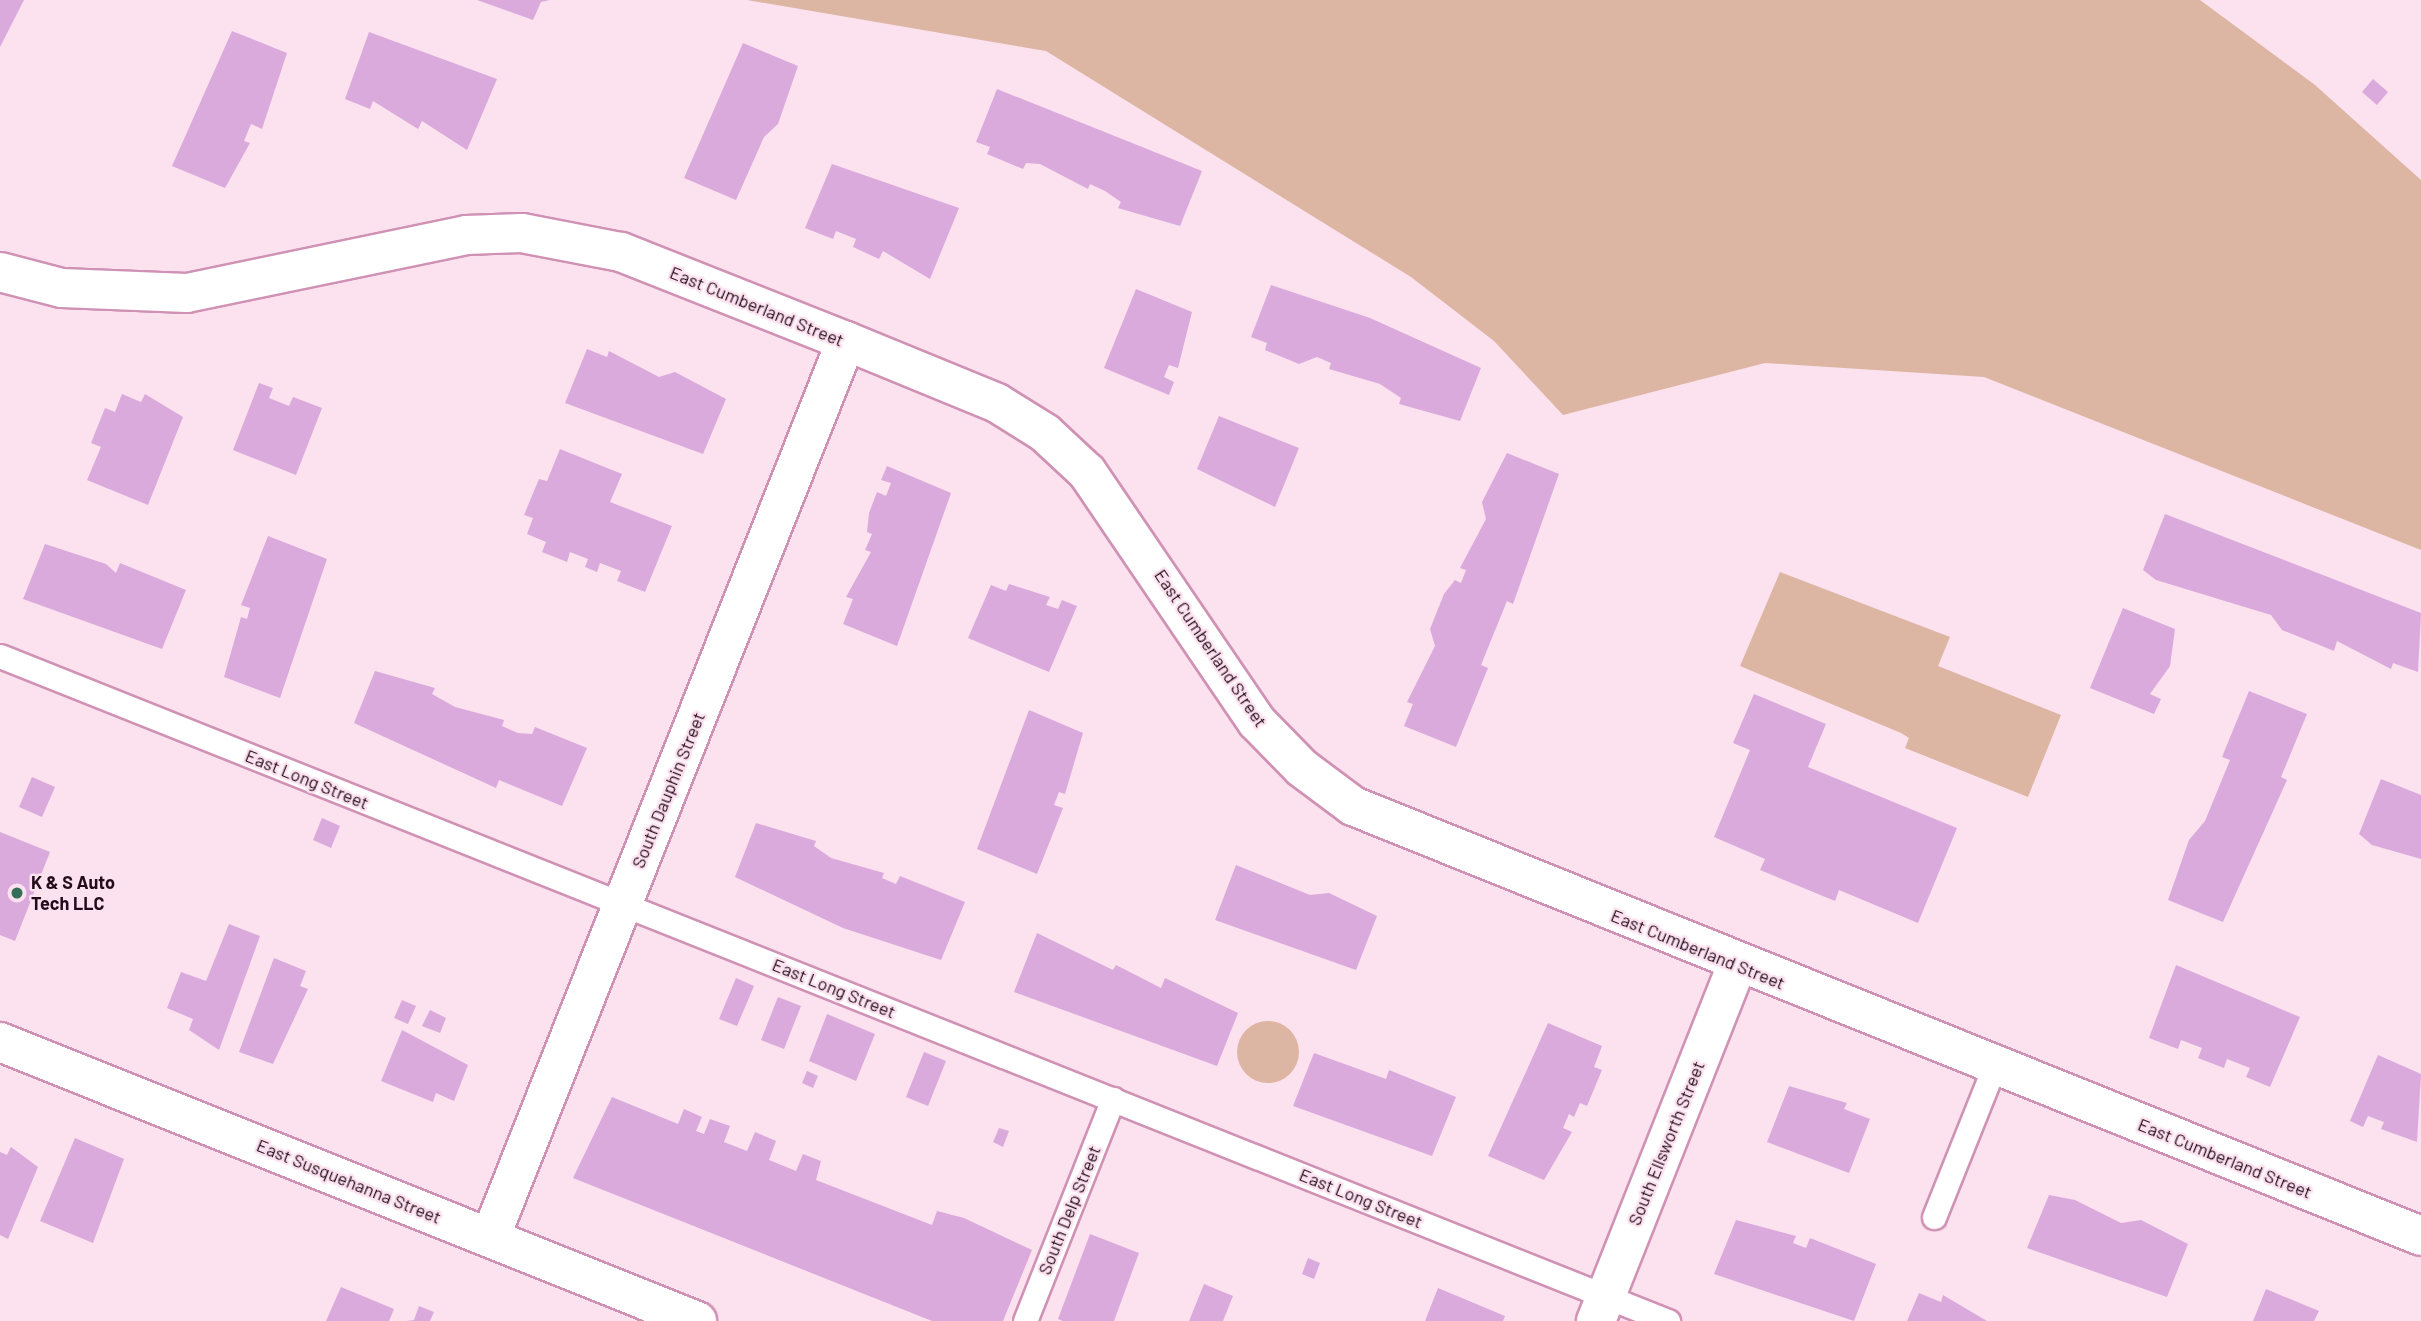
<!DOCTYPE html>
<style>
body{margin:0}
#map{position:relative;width:2421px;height:1321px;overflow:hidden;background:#fce1ef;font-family:Barlow,sans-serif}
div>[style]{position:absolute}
.green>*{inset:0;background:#ddb5a3}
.round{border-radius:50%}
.building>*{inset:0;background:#daaadc}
.roads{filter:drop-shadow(2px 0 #d092b4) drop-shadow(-2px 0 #d092b4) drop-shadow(0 2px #d092b4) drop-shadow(0 -2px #d092b4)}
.service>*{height:23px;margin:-11.5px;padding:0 11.5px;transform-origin:11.5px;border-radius:11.5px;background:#fff}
.minor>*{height:38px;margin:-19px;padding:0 19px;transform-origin:19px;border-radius:19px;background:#fff}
.secondary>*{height:38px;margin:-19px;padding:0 19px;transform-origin:19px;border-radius:19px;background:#fff}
.dots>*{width:19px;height:19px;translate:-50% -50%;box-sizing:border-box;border:4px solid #fce1ef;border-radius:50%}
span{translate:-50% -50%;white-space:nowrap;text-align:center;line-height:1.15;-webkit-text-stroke:5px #fce1ef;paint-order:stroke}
.street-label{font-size:18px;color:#240d1a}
.poi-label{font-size:18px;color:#240d1a;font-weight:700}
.left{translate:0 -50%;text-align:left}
</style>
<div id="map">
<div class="green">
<i style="clip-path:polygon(747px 0,2200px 0,2315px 85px,2421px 180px,2421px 550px,1984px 377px,1765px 363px,1563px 415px,1494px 341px,1411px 277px,1046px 51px)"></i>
<i style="clip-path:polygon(1780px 572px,1950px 637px,1938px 666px,2061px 715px,2028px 797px,1905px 748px,1909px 738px,1901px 733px,1740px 666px)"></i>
<i class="round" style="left:1237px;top:1021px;width:62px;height:62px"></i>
</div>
<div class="building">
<i style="clip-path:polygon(0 0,24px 0,0 47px)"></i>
<i style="clip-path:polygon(477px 0,550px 0,541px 2px,533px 20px)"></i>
<i style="clip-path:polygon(232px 31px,287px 53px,262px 129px,251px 124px,244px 141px,250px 143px,225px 188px,172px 166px)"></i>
<i style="clip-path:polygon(369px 32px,497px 79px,467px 150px,422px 121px,418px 129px,373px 101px,370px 109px,345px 99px)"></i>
<i style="clip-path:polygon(743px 43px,798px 66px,778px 124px,764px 137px,736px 200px,684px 178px)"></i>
<i style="clip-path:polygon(2373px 79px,2388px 92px,2377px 105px,2362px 92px)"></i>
<i style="clip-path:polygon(997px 89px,1202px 171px,1180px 226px,1118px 208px,1121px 202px,1105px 191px,1090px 184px,1088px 189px,1040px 164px,1026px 163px,1023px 169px,987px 154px,990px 147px,976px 142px)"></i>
<i style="clip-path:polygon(832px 164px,959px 208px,930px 279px,883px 251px,879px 259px,853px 247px,856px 239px,836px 231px,833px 239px,805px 228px)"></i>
<i style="clip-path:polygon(1271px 285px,1370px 318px,1481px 368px,1460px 421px,1399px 404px,1401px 398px,1380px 384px,1329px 369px,1331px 363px,1317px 357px,1299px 364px,1265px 350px,1267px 343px,1251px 337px)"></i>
<i style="clip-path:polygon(1136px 289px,1192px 312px,1178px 368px,1169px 365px,1164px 377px,1174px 382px,1169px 395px,1104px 368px)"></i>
<i style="clip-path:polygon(587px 349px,607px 357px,609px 351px,659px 377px,675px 372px,726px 399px,703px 454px,565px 403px)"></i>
<i style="clip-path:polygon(259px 383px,273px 388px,269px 398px,289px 406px,293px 397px,322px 408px,296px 475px,233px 450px)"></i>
<i style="clip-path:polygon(122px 394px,141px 402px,145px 394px,183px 417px,148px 505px,87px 480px,101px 447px,91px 443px,105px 408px,115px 412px)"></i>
<i style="clip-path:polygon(1219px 416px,1299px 448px,1275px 507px,1197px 469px)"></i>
<i style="clip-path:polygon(560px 449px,622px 474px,610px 502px,672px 526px,645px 592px,617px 581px,621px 571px,600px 563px,597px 572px,585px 567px,588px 559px,570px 552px,567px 562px,542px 552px,546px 542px,527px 534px,533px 518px,524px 515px,539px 479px,547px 481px)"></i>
<i style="clip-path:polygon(1507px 453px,1559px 474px,1513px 604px,1507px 601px,1481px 665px,1488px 668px,1456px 747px,1404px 726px,1413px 704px,1407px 702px,1435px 646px,1430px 629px,1444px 594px,1455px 580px,1461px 583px,1466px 570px,1460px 568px,1486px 519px,1482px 502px)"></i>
<i style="clip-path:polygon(887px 466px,951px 493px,897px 646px,843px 624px,853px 599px,846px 597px,871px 552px,865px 550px,872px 534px,867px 532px,869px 513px,877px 492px,886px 496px,891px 483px,881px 480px)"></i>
<i style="clip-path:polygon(2165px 514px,2421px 613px,2418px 672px,2393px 663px,2391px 669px,2337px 641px,2334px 651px,2282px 630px,2271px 615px,2156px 580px,2143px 570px)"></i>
<i style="clip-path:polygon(268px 536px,327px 559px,280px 698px,224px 677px,241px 617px,247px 619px,250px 608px,241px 605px)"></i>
<i style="clip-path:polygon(45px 544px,106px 564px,116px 573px,120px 563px,186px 590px,162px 649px,23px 599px)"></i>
<i style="clip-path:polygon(1009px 584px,1050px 597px,1046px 605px,1058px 609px,1062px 600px,1077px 606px,1049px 672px,968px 638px,991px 585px,1006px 591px)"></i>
<i style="clip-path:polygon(2123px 608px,2175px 629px,2170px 666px,2150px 694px,2161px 699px,2154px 714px,2090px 688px)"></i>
<i style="clip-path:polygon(375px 671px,435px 688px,432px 694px,455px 707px,504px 720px,502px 726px,518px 733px,532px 734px,535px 727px,587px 748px,562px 806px,499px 780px,496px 788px,354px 723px)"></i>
<i style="clip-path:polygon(2249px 691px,2307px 714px,2281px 777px,2287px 780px,2223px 922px,2168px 900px,2189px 840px,2205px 821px,2230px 760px,2222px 757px)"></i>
<i style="clip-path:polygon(1754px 694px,1826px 724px,1808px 767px,1957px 828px,1918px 923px,1839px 890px,1835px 901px,1760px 870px,1765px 859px,1714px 837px,1750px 750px,1733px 743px)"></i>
<i style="clip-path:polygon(1029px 710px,1083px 733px,1065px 794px,1059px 792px,1054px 805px,1063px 808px,1037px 874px,977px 849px)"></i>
<i style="clip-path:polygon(32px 777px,55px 787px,42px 817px,19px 807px)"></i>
<i style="clip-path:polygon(2381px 779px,2421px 795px,2421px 859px,2372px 845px,2359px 834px)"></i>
<i style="clip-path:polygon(322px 818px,340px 826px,331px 848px,313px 840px)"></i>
<i style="clip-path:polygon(756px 823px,816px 841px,814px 846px,831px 858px,884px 873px,882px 878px,896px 884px,900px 876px,965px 902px,941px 960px,843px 928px,735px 877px)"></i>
<i style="clip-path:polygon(0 832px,50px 852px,15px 941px,0 935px)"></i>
<i style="clip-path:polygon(1236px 865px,1310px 895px,1329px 893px,1377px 916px,1356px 970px,1215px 920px)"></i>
<i style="clip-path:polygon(229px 924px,260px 936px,219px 1050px,189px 1030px,193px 1019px,167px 1008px,181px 972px,206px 981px)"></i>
<i style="clip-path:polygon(1037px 933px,1113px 970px,1116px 965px,1161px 988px,1165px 978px,1238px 1013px,1217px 1066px,1014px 992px)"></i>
<i style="clip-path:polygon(274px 958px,306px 971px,300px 986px,308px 989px,273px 1064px,239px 1052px)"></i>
<i style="clip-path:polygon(2176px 965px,2300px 1017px,2270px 1087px,2246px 1077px,2250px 1068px,2227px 1059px,2224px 1068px,2198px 1058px,2202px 1048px,2181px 1040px,2178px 1049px,2149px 1038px)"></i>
<i style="clip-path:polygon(736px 978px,754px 986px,737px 1026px,719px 1019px)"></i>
<i style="clip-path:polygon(778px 997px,801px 1006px,784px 1049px,761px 1040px)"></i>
<i style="clip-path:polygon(402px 1000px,416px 1006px,408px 1024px,394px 1018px)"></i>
<i style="clip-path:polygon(430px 1010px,446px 1018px,440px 1033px,422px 1026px)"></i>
<i style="clip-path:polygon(827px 1014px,875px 1034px,856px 1081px,809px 1061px)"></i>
<i style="clip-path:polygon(1548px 1023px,1602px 1046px,1594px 1067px,1602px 1070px,1587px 1106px,1580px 1103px,1574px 1117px,1569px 1114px,1563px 1128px,1572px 1132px,1544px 1180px,1488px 1156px)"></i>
<i style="clip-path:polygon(402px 1030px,468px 1065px,454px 1101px,436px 1093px,433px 1102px,381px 1081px)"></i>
<i style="clip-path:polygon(924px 1052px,946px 1061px,928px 1106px,906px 1097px)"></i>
<i style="clip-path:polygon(1314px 1053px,1386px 1079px,1389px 1070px,1456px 1097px,1432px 1156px,1293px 1106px)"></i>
<i style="clip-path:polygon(2378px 1055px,2421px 1074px,2417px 1142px,2381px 1129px,2384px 1122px,2368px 1116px,2363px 1127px,2350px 1121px)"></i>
<i style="clip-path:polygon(807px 1071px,818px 1076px,813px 1088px,802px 1083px)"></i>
<i style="clip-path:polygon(1789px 1086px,1847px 1103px,1844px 1109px,1870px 1119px,1849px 1173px,1767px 1142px)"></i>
<i style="clip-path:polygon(612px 1097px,678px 1124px,684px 1109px,702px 1117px,696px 1131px,704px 1134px,710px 1119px,730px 1126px,724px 1142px,747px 1151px,755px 1132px,776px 1141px,769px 1160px,796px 1171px,803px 1154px,821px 1161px,816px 1180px,932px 1225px,937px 1211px,964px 1218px,1032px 1250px,1003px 1321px,932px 1321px,573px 1178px)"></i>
<i style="clip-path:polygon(999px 1128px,1009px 1131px,1003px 1147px,993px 1142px)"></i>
<i style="clip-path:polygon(75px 1138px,124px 1159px,93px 1243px,40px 1221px)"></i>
<i style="clip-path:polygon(11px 1147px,38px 1167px,8px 1239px,0 1235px,0 1152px,7px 1155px)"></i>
<i style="clip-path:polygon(2049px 1195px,2075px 1200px,2121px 1223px,2141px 1220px,2188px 1244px,2167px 1297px,2027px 1248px)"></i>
<i style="clip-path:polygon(1736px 1220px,1796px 1236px,1793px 1243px,1806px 1248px,1810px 1238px,1876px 1264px,1854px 1321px,1714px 1274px)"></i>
<i style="clip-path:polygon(1090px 1234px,1139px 1253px,1114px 1321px,1063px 1321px,1058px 1319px)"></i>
<i style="clip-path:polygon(1308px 1258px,1320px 1263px,1314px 1279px,1302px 1274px)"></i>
<i style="clip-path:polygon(1204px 1284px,1233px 1296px,1223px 1321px,1189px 1321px)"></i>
<i style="clip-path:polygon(341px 1287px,394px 1309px,389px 1321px,326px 1321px)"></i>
<i style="clip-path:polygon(1438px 1288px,1505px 1316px,1503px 1321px,1425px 1321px)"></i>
<i style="clip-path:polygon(2266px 1289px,2319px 1311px,2314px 1321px,2253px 1321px)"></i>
<i style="clip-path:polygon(1919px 1293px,1941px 1302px,1943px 1295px,1987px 1321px,1907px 1321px)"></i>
<i style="clip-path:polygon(419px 1306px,434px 1312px,430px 1321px,406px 1321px,414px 1320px)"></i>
</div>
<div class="roads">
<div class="service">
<i style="left:0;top:656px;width:1796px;rotate:21.74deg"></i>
<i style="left:1934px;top:1217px;width:162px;rotate:-68.2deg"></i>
<i style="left:1025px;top:1321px;width:239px;rotate:-68.4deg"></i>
</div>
<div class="minor">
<i style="left:0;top:272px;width:64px;rotate:14.5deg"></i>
<i style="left:62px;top:288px;width:125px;rotate:2.3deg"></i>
<i style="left:187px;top:293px;width:285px;rotate:-11.7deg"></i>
<i style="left:466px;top:235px;width:56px;rotate:-2deg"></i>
<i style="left:522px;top:233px;width:101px;rotate:10.9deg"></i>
<i style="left:621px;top:252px;width:242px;rotate:21.6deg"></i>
<i style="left:846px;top:341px;width:163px;rotate:22.3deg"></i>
<i style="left:997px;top:403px;width:57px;rotate:32deg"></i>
<i style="left:1045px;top:433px;width:57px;rotate:42.9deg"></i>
<i style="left:1087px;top:472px;width:302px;rotate:55.8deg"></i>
<i style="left:1257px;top:722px;width:64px;rotate:45.6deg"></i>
<i style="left:1302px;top:768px;width:64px;rotate:36.7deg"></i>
<i style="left:1353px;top:806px;width:1151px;rotate:21.93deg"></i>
<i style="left:490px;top:1238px;width:965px;rotate:-68.35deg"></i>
<i style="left:1596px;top:1321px;width:383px;rotate:-68.4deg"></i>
</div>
<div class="secondary">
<i style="left:0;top:1042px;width:751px;rotate:21.82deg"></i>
</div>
</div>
<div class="dots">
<i style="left:17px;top:893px;background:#336e57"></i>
</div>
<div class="street-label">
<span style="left:757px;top:306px;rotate:22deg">East Cumberland Street</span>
<span style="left:1211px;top:648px;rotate:56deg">East Cumberland Street</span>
<span style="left:307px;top:779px;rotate:22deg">East Long Street</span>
<span style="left:668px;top:790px;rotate:-68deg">South Dauphin Street</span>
<span style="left:1698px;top:949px;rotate:22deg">East Cumberland Street</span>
<span style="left:834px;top:988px;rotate:22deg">East Long Street</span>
<span style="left:1666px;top:1143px;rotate:-68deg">South Ellsworth Street</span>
<span style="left:2225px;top:1158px;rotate:22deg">East Cumberland Street</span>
<span style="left:349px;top:1181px;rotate:22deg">East Susquehanna Street</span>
<span style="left:1361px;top:1198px;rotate:22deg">East Long Street</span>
<span style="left:1069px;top:1210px;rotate:-68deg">South Delp Street</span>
</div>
<div class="poi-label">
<span class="left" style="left:31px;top:893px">K &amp; S Auto<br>Tech LLC</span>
</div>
</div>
